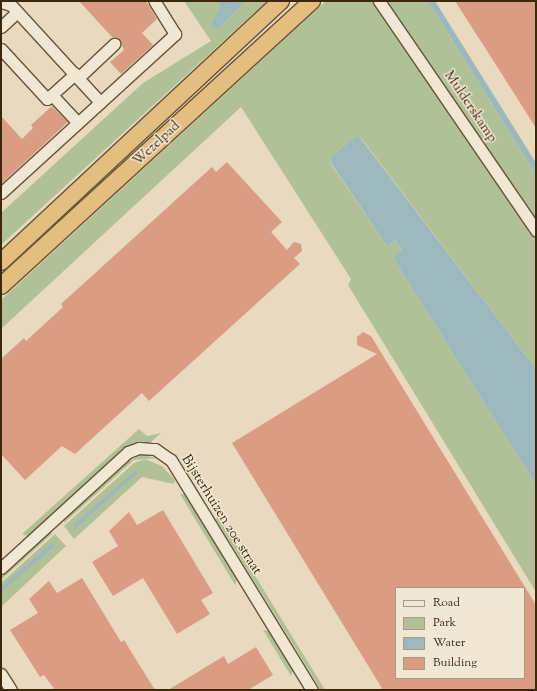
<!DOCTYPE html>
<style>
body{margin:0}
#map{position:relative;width:537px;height:691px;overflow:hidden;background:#e9dabf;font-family:"Sorts Mill Goudy",serif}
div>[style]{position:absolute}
.green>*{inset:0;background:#b0c197}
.water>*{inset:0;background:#9cb8bc}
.building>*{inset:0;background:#db9c84}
.roads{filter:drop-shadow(1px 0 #685436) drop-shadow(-1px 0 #685436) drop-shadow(0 1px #685436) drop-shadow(0 -1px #685436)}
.minor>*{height:11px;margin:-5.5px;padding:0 5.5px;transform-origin:5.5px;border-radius:5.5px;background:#f1e7d5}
.highway>*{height:16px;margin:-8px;padding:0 8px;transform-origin:8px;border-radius:8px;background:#e4bd80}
span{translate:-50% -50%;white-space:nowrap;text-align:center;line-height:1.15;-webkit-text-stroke:3px #f1e7d5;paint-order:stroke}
.street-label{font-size:14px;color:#3d2709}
.frame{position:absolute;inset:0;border:2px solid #3d2709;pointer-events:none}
.legend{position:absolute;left:395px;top:587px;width:130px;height:92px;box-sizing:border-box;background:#f1e7d5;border:1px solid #a99a83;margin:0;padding:5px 7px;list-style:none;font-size:12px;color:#3d2709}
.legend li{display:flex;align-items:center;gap:8px;height:20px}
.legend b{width:20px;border:1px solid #a99a83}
</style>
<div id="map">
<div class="green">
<i style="clip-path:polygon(184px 1px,217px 1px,221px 7px,218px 29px,246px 1px,267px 1px,1px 245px,1px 213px,143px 83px,211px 41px)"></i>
<i style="clip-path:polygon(326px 1px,372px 1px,536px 239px,536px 369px,361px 138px,358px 135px,330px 157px,331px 164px,387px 246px,395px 240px,402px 250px,393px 258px,536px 485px,536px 592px,348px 285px,351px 279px,241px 107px,1px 329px,1px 300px)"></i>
<i style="clip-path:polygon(384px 1px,428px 1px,536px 175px,536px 221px)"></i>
<i style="clip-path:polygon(139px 429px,147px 436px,161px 433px,151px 442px,137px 443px,124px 449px,28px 536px,22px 534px)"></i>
<i style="clip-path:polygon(141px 455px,158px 458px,134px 460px,64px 523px,64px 518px,124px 464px)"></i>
<i style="clip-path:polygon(145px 459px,162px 466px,175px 480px,174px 484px,142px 477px,74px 539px,64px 526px,134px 463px)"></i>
<i style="clip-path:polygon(180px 494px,185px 494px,237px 579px,235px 585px)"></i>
<i style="clip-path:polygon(218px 515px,325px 690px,321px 690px,216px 519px)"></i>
<i style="clip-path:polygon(48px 533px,53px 533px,1px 580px,1px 575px)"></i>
<i style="clip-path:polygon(55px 534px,66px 546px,1px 607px,1px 583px)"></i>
<i style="clip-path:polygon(263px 630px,269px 631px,293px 671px,291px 676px)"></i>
</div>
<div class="water">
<i style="clip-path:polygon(217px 1px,246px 1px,218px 29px,211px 24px,221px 7px)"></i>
<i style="clip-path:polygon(428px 1px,435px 1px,536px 163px,536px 175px)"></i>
<i style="clip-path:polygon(358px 135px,536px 369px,536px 485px,393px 258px,402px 250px,395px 240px,387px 246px,331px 163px,330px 157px)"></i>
<i style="clip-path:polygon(135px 471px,138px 473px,74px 529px,73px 525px)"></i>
<i style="clip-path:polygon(52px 543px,55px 546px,1px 592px,1px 587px)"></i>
</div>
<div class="building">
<i style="clip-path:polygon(79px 1px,146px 1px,157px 19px,142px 33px,153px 45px,121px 74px,110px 62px,124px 50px,119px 40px,112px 37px)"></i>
<i style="clip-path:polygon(455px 1px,536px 1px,536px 128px,505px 79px)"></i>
<i style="clip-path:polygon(52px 106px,68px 122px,1px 184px,1px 116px,22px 139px,33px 128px,31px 125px)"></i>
<i style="clip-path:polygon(227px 162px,282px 222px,271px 232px,287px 250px,294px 242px,301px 244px,302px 251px,294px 258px,300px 264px,149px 401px,142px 393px,75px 454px,62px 446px,25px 480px,1px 454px,1px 359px,24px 338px,26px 341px,63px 307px,61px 304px,212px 167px,216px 172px)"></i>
<i style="clip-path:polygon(evenodd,363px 332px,371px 336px,536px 605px,536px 690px,383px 690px,232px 443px,377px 354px,357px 345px,357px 337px,363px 332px,396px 588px,524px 588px,524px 678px,396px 678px,396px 588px)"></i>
<i style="clip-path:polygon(163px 510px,213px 593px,201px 600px,210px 614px,177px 634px,143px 578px,113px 596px,92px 562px,118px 546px,109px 531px,129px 512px,137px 525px)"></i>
<i style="clip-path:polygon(82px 578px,121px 642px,124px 640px,155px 690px,55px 690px,44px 675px,40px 677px,10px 630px,38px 613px,29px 599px,49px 581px,57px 593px)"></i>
<i style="clip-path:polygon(256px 647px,273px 675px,248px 690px,168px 690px,224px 656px,228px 664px)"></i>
</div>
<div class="roads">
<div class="minor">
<i style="left:379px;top:1px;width:278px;rotate:55.6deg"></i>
<i style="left:1px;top:2px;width:10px;rotate:17deg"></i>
<i style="left:11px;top:5px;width:132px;rotate:47.5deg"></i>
<i style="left:1px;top:27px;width:22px;rotate:-43deg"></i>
<i style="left:1px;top:49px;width:68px;rotate:47.4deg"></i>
<i style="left:47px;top:99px;width:38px;rotate:-42deg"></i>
<i style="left:78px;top:78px;width:50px;rotate:-43.4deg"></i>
<i style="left:52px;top:95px;width:37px;rotate:47deg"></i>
<i style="left:1px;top:193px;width:236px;rotate:-42.4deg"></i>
<i style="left:175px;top:34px;width:39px;rotate:-122deg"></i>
<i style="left:1px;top:568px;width:172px;rotate:-42.4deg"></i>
<i style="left:128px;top:452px;width:12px;rotate:-20deg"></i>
<i style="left:139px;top:448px;width:16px;rotate:4deg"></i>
<i style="left:155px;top:449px;width:19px;rotate:35deg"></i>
<i style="left:171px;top:460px;width:270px;rotate:58.5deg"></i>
<i style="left:1px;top:674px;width:19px;rotate:58deg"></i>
</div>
<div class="highway">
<i style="left:1px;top:262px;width:383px;rotate:-43deg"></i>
<i style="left:1px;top:286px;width:422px;rotate:-42.5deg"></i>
</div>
</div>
<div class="street-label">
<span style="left:470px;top:107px;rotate:56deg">Mulderskamp</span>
<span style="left:157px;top:144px;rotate:-43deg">Wezelpad</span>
<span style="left:221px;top:515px;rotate:58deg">Bijsterhuizen 20e straat</span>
</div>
<div class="frame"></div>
<ul class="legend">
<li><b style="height:5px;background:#f1e7d5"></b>Road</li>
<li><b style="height:11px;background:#b0c197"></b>Park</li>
<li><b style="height:11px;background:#9cb8bc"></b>Water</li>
<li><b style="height:11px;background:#db9c84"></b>Building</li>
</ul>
</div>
